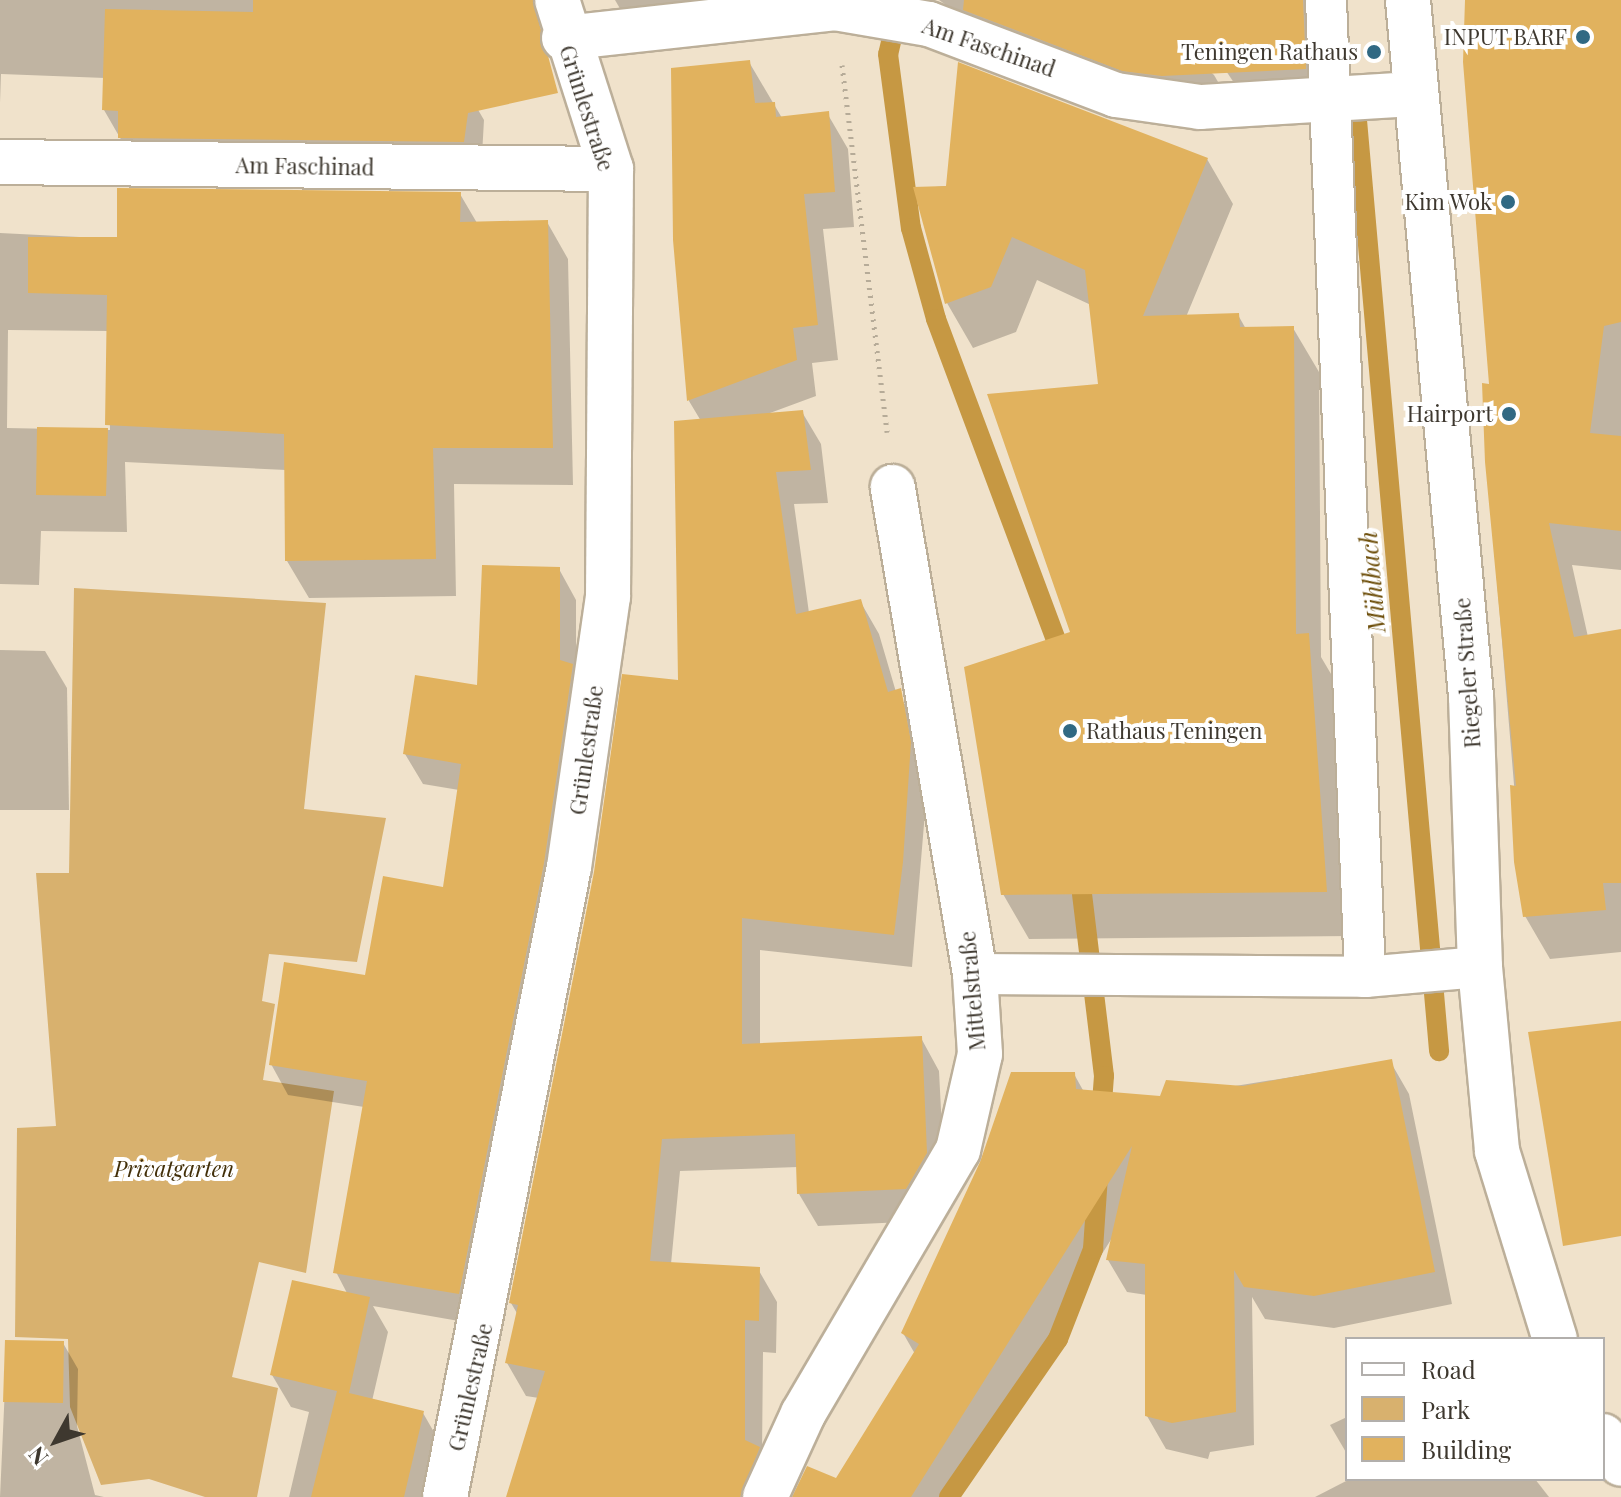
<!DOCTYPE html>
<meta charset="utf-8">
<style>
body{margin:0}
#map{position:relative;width:1621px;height:1497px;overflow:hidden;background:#f0e2cb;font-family:"Playfair Display",serif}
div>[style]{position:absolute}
.green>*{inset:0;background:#d8b16e}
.shadow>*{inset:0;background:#0003}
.stream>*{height:20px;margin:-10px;padding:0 10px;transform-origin:10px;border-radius:10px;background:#c69843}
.building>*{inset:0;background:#e1b25e}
.path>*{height:5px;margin-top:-2.5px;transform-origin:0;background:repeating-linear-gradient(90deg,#b6ab98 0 2px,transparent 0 8px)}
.roads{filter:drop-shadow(2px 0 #bcaf99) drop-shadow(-2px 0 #bcaf99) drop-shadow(0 2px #bcaf99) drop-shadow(0 -2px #bcaf99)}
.service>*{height:40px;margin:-20px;padding:0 20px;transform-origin:20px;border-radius:20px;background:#fff}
.minor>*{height:44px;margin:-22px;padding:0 22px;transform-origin:22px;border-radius:22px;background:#fff}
.dots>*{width:22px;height:22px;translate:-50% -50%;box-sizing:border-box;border:4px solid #fff;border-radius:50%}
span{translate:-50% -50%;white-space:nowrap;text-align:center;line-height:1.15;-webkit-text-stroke:8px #fff;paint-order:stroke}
.poi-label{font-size:22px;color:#3e382f}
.right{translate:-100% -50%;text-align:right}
.left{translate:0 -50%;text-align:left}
.street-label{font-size:22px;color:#3e382f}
.park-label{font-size:22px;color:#422f09;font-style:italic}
.water-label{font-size:24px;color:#6d4e0a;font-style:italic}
.legend{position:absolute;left:1345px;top:1337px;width:260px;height:144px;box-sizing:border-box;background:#fff;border:2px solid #b2afac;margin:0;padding:10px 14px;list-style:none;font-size:24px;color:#3e382f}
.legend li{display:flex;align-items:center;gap:16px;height:40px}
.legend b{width:40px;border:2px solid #b2afac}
.north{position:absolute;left:16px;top:1401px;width:80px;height:80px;-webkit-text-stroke:6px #fff;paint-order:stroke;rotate:230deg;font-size:22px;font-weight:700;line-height:32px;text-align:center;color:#3e382f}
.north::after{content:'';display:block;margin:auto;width:28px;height:36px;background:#3e382f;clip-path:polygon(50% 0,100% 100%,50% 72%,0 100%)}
</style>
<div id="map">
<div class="green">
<i style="clip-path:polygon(74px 588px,326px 603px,304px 809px,386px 818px,357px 962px,269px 954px,262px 1001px,275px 1004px,263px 1080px,334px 1091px,306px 1273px,259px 1262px,232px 1377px,278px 1388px,257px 1497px,205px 1497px,149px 1479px,101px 1485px,70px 1407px,68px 1339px,15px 1337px,17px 1128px,56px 1126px,36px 873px,69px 873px)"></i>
</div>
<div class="shadow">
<i style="clip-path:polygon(0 0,455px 0,466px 89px,484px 120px,481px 173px,138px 169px,104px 110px,105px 78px,1px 74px,0 103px)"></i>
<i style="clip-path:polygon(615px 0,719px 0,633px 31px)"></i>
<i style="clip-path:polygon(939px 0,1130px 0,1214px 75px,1232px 106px,1143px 103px,974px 25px)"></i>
<i style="clip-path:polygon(1179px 0,1324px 0,1329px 112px,1256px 116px)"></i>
<i style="clip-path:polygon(1467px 0,1621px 0,1621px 570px,1572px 565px,1588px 637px,1621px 631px,1621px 952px,1550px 959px,1525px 916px,1487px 462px,1491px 386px)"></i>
<i style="clip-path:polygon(749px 62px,782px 118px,827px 113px,848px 149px,854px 227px,823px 229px,838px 360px,812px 363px,816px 396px,770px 413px,802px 412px,821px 444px,828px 503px,794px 504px,809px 613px,860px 601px,879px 634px,896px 692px,919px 723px,928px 777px,912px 967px,760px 950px,760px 1045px,921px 1038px,939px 1071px,945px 1187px,925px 1221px,818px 1226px,799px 1194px,798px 1167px,680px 1171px,671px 1264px,758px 1269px,777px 1302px,776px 1353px,763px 1352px,762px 1454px,771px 1497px,509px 1497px,539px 1398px,526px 1396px,507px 1363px,518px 1315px,511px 1303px,681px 682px,701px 421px,689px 401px,673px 69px)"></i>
<i style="clip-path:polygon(1207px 159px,1233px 204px,1186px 317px,1238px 315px,1246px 329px,1293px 328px,1319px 372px,1321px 657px,1334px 679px,1351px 936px,1029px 939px,1003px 894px,1073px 633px,1100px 386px,1091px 305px,1037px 280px,1016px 332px,973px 348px,947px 303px,916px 189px)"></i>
<i style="clip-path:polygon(evenodd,460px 194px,477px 223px,547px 222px,568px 259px,573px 485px,454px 484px,456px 596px,309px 598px,287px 561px,286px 470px,125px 462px,127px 532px,41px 531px,39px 585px,0 584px,0 233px,119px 239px,460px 194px,8px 330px,108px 331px,110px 430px,7px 428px,8px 330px)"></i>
<i style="clip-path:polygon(559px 569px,576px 600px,576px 673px,590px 696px,476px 1324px,373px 1306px,388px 1332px,372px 1401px,423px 1413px,442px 1446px,430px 1497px,289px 1497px,309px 1412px,291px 1407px,272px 1375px,348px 1295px,336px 1272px,364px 1107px,288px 1095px,271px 1064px,367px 977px,444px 889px,459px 790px,423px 784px,405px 754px,479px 687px)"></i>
<i style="clip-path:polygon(0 650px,45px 651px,67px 688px,69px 810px,0 810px)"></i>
<i style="clip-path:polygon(1390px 1061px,1409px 1094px,1452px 1304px,1334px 1328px,1265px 1319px,1252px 1297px,1254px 1445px,1210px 1452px,1208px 1459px,1166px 1449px,1147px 1416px,1147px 1295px,1127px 1292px,1108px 1260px,1112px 1238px,949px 1497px,793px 1497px,837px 1481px,915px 1354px,903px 1333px,1074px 1074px,1084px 1092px,1161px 1098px)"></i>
<i style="clip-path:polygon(7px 1342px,63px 1343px,78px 1369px,77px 1426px,95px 1495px,104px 1497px,0 1497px)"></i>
<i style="clip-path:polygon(1347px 1417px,1347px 1454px,1330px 1425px)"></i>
<i style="clip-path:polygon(1350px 1479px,1535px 1479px,1549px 1497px,1315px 1497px)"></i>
</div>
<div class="stream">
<i style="left:897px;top:16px;width:39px;rotate:103deg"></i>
<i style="left:888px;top:54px;width:176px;rotate:82.5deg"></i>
<i style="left:911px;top:228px;width:94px;rotate:74.6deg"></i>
<i style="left:936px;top:319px;width:351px;rotate:69.5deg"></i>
<i style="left:1356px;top:109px;width:946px;rotate:84.96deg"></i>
<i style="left:1082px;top:894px;width:183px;rotate:83.1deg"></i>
<i style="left:1104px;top:1076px;width:40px;rotate:94.3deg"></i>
<i style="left:949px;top:1497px;width:192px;rotate:-55.4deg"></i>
<i style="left:1058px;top:1339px;width:97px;rotate:-68.7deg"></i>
<i style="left:1093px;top:1249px;width:73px;rotate:-86.1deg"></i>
</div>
<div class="building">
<i style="clip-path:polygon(253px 0,533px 0,558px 93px,468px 113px,464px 142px,118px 138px,118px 111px,102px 110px,105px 9px,253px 12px)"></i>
<i style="clip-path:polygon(964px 0,1303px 0,1306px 69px,1162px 76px,1122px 71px,963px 10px)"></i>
<i style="clip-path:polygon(1465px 0,1621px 0,1621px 322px,1604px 326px,1590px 433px,1621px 436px,1621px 531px,1549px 523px,1574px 637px,1621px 629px,1621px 883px,1603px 883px,1606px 910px,1523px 917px,1514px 862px,1510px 785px,1516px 786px,1485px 462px,1482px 383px,1489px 384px,1463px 62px)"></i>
<i style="clip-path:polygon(750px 60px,755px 103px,775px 102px,776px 117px,829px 111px,835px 192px,804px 194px,818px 325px,793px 328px,797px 360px,687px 401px,673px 240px,671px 68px)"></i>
<i style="clip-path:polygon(958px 62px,1208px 158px,1143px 316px,1239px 313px,1240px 327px,1294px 326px,1296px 634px,1309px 633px,1327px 892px,1001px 895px,964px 667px,1070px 632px,987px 394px,1098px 384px,1085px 270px,1012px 237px,991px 287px,945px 304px,913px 187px,946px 186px)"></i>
<i style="clip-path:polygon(117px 188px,461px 192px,460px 222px,548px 220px,553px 448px,433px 448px,436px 559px,285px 561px,284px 434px,105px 425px,107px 295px,28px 293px,28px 237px,117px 237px)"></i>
<i style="clip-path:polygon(803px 410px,811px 470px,776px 472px,796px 614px,861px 599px,888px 692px,901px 688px,911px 742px,903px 862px,894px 935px,742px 918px,742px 1044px,922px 1036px,927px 1153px,906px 1189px,797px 1194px,795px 1134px,662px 1139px,650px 1261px,760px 1267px,759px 1321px,745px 1320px,745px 1440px,760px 1447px,740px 1497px,506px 1497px,545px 1371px,505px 1363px,518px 1305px,509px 1303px,594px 872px,622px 674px,678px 680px,674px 421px)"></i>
<i style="clip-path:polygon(37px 427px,108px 428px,106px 496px,36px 495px)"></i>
<i style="clip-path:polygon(482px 565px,560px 567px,560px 660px,573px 664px,544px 863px,459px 1294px,333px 1273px,367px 1081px,269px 1065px,284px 962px,365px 975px,383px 876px,443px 887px,461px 764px,403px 754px,415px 675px,477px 685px)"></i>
<i style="clip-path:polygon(1621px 1021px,1621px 1236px,1563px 1246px,1528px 1032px)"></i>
<i style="clip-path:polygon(1392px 1059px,1435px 1272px,1314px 1296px,1244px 1287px,1234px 1270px,1236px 1412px,1172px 1423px,1145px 1416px,1145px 1264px,1106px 1260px,1132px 1146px,911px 1497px,792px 1497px,807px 1466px,836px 1478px,919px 1344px,901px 1333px,980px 1162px,1011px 1072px,1075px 1072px,1076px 1089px,1160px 1096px,1166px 1080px,1243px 1086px)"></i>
<i style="clip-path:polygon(292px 1280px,370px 1297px,349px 1393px,424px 1411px,404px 1497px,311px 1497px,337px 1391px,270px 1375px)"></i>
<i style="clip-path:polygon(5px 1340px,64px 1341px,63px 1403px,3px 1402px)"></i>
</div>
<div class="path">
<i style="left:842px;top:65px;width:370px;rotate:83deg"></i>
</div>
<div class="roads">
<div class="service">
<i style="left:1326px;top:0;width:978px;rotate:87.71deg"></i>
<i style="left:975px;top:974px;width:390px;rotate:0.4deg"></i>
<i style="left:1365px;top:977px;width:115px;rotate:-5deg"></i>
</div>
<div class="minor">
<i style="left:1408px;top:0;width:699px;rotate:84.83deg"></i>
<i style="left:1471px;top:696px;width:271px;rotate:88.1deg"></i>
<i style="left:1480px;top:967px;width:185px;rotate:84.7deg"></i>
<i style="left:1497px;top:1151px;width:197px;rotate:72.9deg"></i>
<i style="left:564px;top:38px;width:273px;rotate:-6.3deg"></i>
<i style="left:835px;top:8px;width:95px;rotate:9.7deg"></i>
<i style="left:929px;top:24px;width:200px;rotate:20.8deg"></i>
<i style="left:1116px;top:95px;width:85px;rotate:8.1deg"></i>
<i style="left:1200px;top:107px;width:212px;rotate:-3.5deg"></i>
<i style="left:0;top:162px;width:611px;rotate:0.66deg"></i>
<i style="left:1603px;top:1436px;width:33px;rotate:57deg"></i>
<i style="left:445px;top:1497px;width:642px;rotate:-78.87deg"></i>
<i style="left:569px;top:867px;width:273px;rotate:-81.8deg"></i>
<i style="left:608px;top:597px;width:428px;rotate:-89.6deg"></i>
<i style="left:611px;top:169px;width:177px;rotate:-107.7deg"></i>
<i style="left:765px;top:1497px;width:91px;rotate:-65.4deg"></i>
<i style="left:803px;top:1414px;width:306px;rotate:-59.6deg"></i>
<i style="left:958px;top:1150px;width:98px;rotate:-77.1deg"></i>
<i style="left:980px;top:1054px;width:80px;rotate:-93.6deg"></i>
<i style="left:975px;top:974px;width:494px;rotate:-99.6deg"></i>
</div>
</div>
<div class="dots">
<i style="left:1583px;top:37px;background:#316983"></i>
<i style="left:1374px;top:52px;background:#316983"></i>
<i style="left:1508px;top:202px;background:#316983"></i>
<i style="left:1509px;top:414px;background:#316983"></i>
<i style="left:1070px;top:731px;background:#316983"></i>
</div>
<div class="poi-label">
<span class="right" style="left:1567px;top:37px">INPUT BARF</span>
<span class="right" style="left:1358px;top:52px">Teningen Rathaus</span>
<span class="right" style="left:1492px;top:202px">Kim Wok</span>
<span class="right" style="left:1493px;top:414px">Hairport</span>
<span class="left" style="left:1086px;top:731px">Rathaus Teningen</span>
</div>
<div class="street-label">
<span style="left:989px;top:47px;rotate:19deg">Am Faschinad</span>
<span style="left:587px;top:108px;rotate:72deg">Grünlestraße</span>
<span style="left:305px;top:166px;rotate:1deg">Am Faschinad</span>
<span style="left:1467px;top:673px;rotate:-94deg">Riegeler Straße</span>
<span style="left:586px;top:750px;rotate:-82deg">Grünlestraße</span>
<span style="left:972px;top:991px;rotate:-95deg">Mittelstraße</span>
<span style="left:470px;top:1387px;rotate:-77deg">Grünlestraße</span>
</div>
<div class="park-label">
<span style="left:174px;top:1169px">Privatgarten</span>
</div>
<div class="water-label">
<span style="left:1372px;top:582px;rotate:-95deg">Mühlbach</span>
</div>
<ul class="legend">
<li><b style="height:10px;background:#fff"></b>Road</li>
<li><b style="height:22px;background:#d8b16e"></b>Park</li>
<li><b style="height:22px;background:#e1b25e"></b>Building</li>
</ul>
<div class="north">N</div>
</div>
